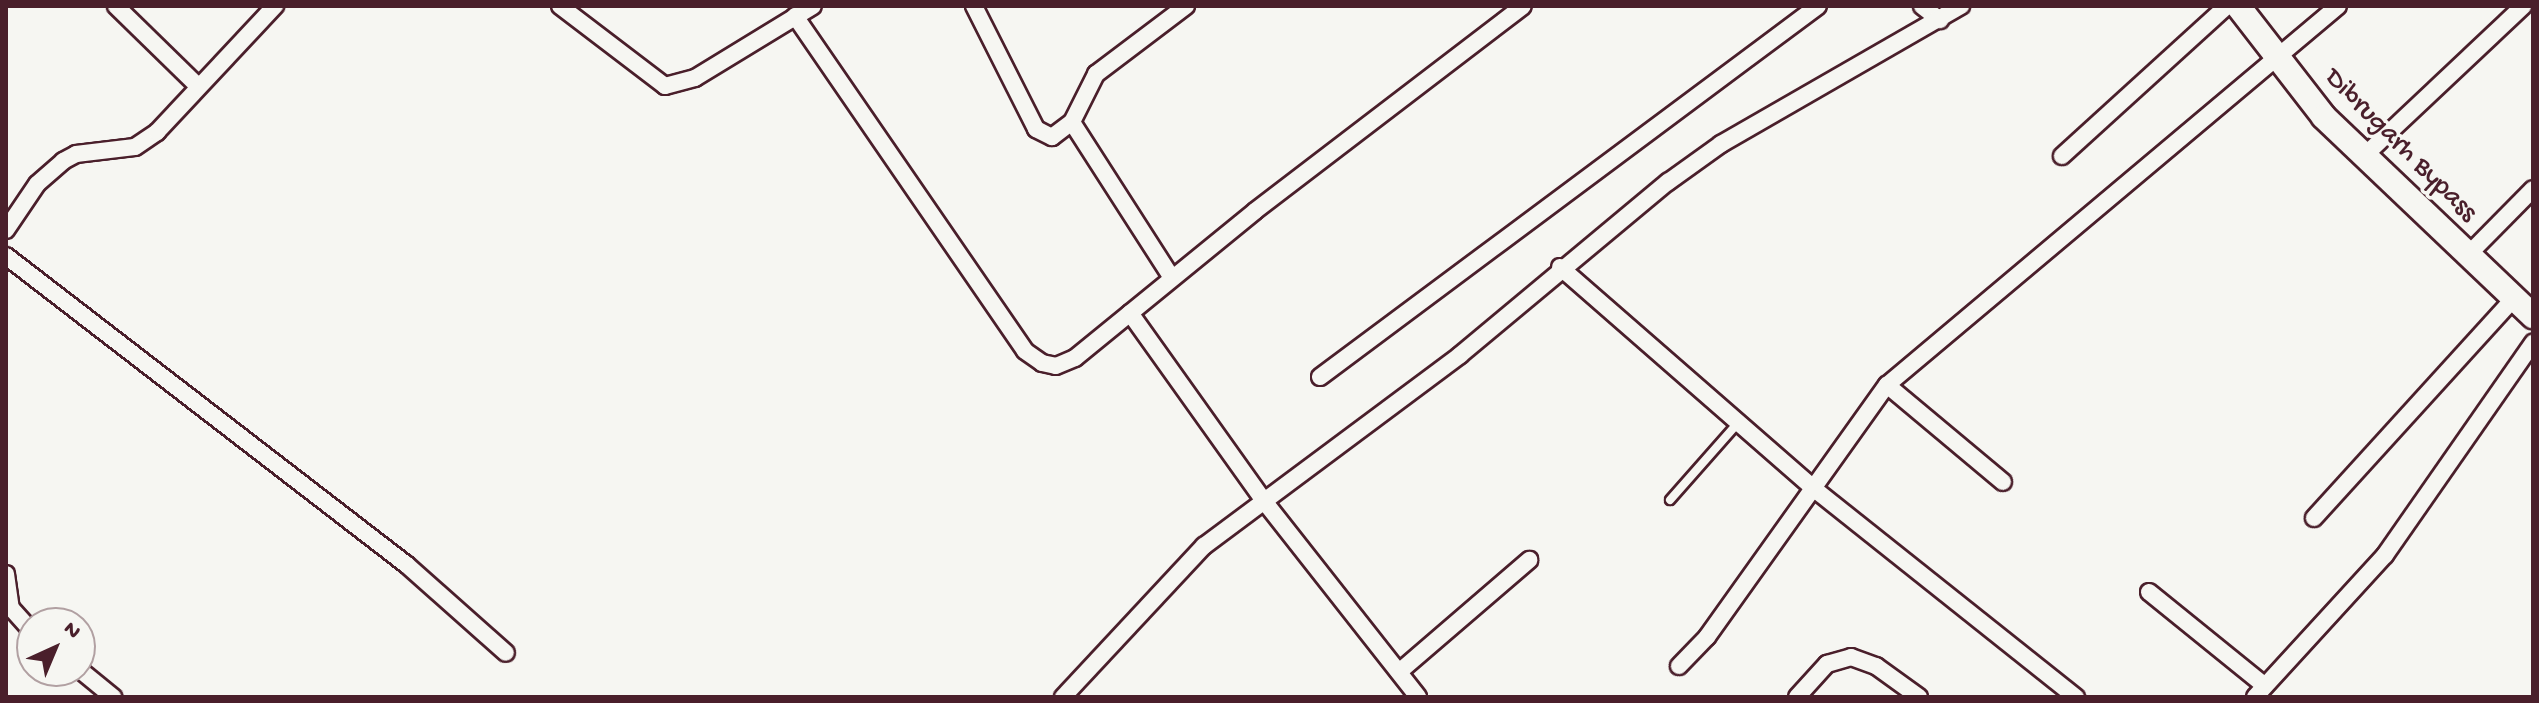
<!DOCTYPE html>
<style>
body{margin:0}
#map{position:relative;width:2539px;height:703px;overflow:hidden;background:#f6f6f2;font-family:"Gochi Hand",sans-serif}
div>[style]{position:absolute}
.roads{filter:drop-shadow(2px 0 #4a1f2b) drop-shadow(-2px 0 #4a1f2b) drop-shadow(0 2px #4a1f2b) drop-shadow(0 -2px #4a1f2b)}
.lane>*{height:8px;margin:-4px;padding:0 4px;transform-origin:4px;border-radius:4px;background:#f6f6f2}
.street>*{height:16px;margin:-8px;padding:0 8px;transform-origin:8px;border-radius:8px;background:#f6f6f2}
.primary>*{height:24px;margin:-12px;padding:0 12px;transform-origin:12px;border-radius:12px;background:#f6f6f2}
span{translate:-50% -50%;white-space:nowrap;text-align:center;line-height:1.15;-webkit-text-stroke:7px #f6f6f2;paint-order:stroke}
.street-label{font-size:28px;color:#4a1f2b}
.frame{position:absolute;inset:0;border:8px solid #4a1f2b;pointer-events:none}
.north{position:absolute;left:16px;top:607px;width:80px;height:80px;box-sizing:border-box;background:#f6f6f2;border:2px solid #b1a0a2;border-radius:50%;rotate:44deg;font-size:22px;font-weight:700;line-height:32px;text-align:center;color:#4a1f2b}
.north::after{content:'';display:block;margin:auto;width:28px;height:36px;background:#4a1f2b;clip-path:polygon(50% 0,100% 100%,50% 72%,0 100%)}
</style>
<div id="map">
<div class="roads">
<div class="lane">
<i style="left:1670px;top:500px;width:103px;rotate:-48.6deg"></i>
</div>
<div class="street">
<i style="left:116px;top:6px;width:115px;rotate:44.3deg"></i>
<i style="left:560px;top:6px;width:132px;rotate:37.3deg"></i>
<i style="left:665px;top:86px;width:31px;rotate:-15deg"></i>
<i style="left:695px;top:78px;width:138px;rotate:-31.4deg"></i>
<i style="left:974px;top:6px;width:138px;rotate:63.2deg"></i>
<i style="left:1036px;top:129px;width:18px;rotate:27deg"></i>
<i style="left:1052px;top:137px;width:25px;rotate:-37deg"></i>
<i style="left:1922px;top:6px;width:23px;rotate:38deg"></i>
<i style="left:795px;top:16px;width:406px;rotate:55.5deg"></i>
<i style="left:1025px;top:351px;width:21px;rotate:35deg"></i>
<i style="left:1042px;top:363px;width:14px;rotate:12deg"></i>
<i style="left:1056px;top:366px;width:21px;rotate:-23deg"></i>
<i style="left:1075px;top:358px;width:232px;rotate:-39.2deg"></i>
<i style="left:1255px;top:211px;width:337px;rotate:-37.4deg"></i>
<i style="left:2062px;top:156px;width:223px;rotate:-42.3deg"></i>
<i style="left:2363px;top:157px;width:220px;rotate:-43.3deg"></i>
<i style="left:6px;top:230px;width:55px;rotate:-56deg"></i>
<i style="left:37px;top:184px;width:35px;rotate:-41deg"></i>
<i style="left:63px;top:161px;width:15px;rotate:-28deg"></i>
<i style="left:76px;top:154px;width:59px;rotate:-6.8deg"></i>
<i style="left:135px;top:147px;width:27px;rotate:-34deg"></i>
<i style="left:157px;top:132px;width:173px;rotate:-46.9deg"></i>
<i style="left:6px;top:256px;width:506px;rotate:37.62deg"></i>
<i style="left:407px;top:565px;width:132px;rotate:41.6deg"></i>
<i style="left:2466px;top:257px;width:95px;rotate:-45.4deg"></i>
<i style="left:1560px;top:267px;width:336px;rotate:41.1deg"></i>
<i style="left:1813px;top:488px;width:336px;rotate:38.5deg"></i>
<i style="left:1172px;top:278px;width:185px;rotate:-122.7deg"></i>
<i style="left:1072px;top:122px;width:54px;rotate:-63.4deg"></i>
<i style="left:1096px;top:74px;width:113px;rotate:-37.1deg"></i>
<i style="left:1130px;top:313px;width:231px;rotate:54.5deg"></i>
<i style="left:1264px;top:501px;width:249px;rotate:51.8deg"></i>
<i style="left:1320px;top:377px;width:621px;rotate:-36.69deg"></i>
<i style="left:1887px;top:385px;width:151px;rotate:39.9deg"></i>
<i style="left:2314px;top:518px;width:296px;rotate:-47.7deg"></i>
<i style="left:6px;top:574px;width:34px;rotate:82deg"></i>
<i style="left:11px;top:608px;width:31px;rotate:48deg"></i>
<i style="left:2149px;top:592px;width:149px;rotate:39deg"></i>
<i style="left:1679px;top:666px;width:40px;rotate:-46deg"></i>
<i style="left:1707px;top:637px;width:310px;rotate:-54.5deg"></i>
<i style="left:1887px;top:385px;width:589px;rotate:-40.04deg"></i>
<i style="left:80px;top:670px;width:43px;rotate:39.3deg"></i>
<i style="left:1399px;top:672px;width:172px;rotate:-40.7deg"></i>
<i style="left:1063px;top:697px;width:207px;rotate:-47deg"></i>
<i style="left:1204px;top:546px;width:319px;rotate:-36.7deg"></i>
<i style="left:1460px;top:355px;width:271px;rotate:-39.8deg"></i>
<i style="left:1668px;top:182px;width:65px;rotate:-35.6deg"></i>
<i style="left:1721px;top:144px;width:277px;rotate:-29.9deg"></i>
<i style="left:1797px;top:697px;width:45px;rotate:-47.7deg"></i>
<i style="left:1827px;top:664px;width:25px;rotate:-16deg"></i>
<i style="left:1851px;top:657px;width:27px;rotate:20deg"></i>
<i style="left:1876px;top:666px;width:53px;rotate:35.8deg"></i>
<i style="left:2255px;top:697px;width:193px;rotate:-47.5deg"></i>
<i style="left:2385px;top:555px;width:259px;rotate:-55.1deg"></i>
</div>
<div class="primary">
<i style="left:2238px;top:6px;width:140px;rotate:52.2deg"></i>
<i style="left:2324px;top:117px;width:289px;rotate:43.6deg"></i>
</div>
</div>
<div class="street-label">
<span style="left:2400px;top:146px;rotate:45deg">Dibrugarh Bypass</span>
</div>
<div class="frame"></div>
<div class="north">N</div>
</div>
